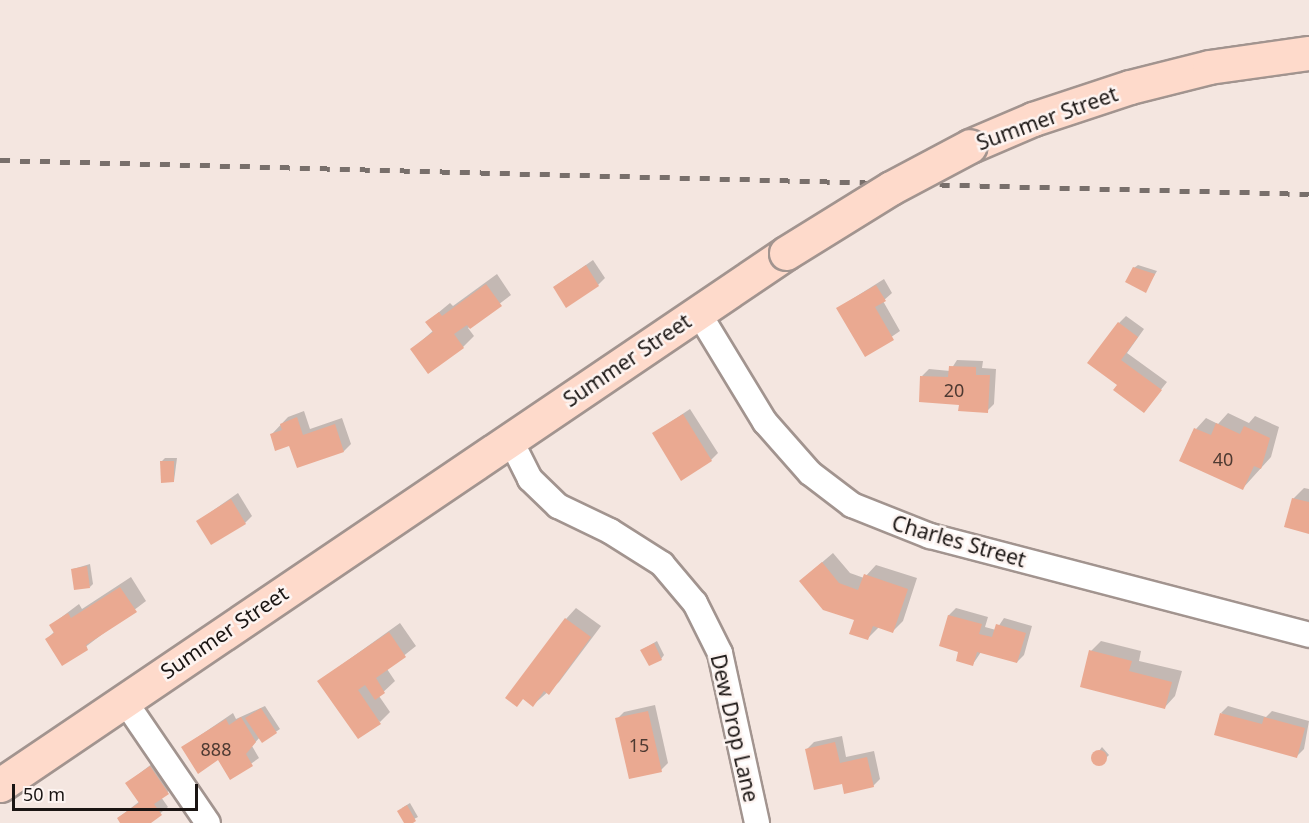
<!DOCTYPE html>
<style>
body{margin:0}
#map{position:relative;width:1309px;height:823px;overflow:hidden;background:#f4e6e0;font-family:"Noto Sans",sans-serif}
div>[style]{position:absolute}
.shadow>*{inset:0;background:#0003}
.building>*{inset:0;background:#eaa991}
.round{border-radius:50%}
.roads{filter:drop-shadow(2px 0 #a2948f) drop-shadow(-2px 0 #a2948f) drop-shadow(0 2px #a2948f) drop-shadow(0 -2px #a2948f)}
.minor>*{height:24px;margin:-12px;padding:0 12px;transform-origin:12px;border-radius:12px;background:#fff}
.secondary>*{height:33px;margin:-16.5px;padding:0 16.5px;transform-origin:16.5px;border-radius:16.5px;background:#fedacb}
.rail>*{height:4.5px;margin-top:-2.25px;transform-origin:0;background:repeating-linear-gradient(90deg,#786f6b 0 10px,transparent 0 20px)}
.bridges{filter:drop-shadow(2px 0 #a2948f) drop-shadow(-2px 0 #a2948f) drop-shadow(0 2px #a2948f) drop-shadow(0 -2px #a2948f)}
.secondary-bridge>*{height:33px;margin:-16.5px;padding:0 16.5px;transform-origin:16.5px;border-radius:16.5px;background:#fedacb}
span{translate:-50% -50%;white-space:nowrap;text-align:center;line-height:1.15;-webkit-text-stroke:5px #fdf4f1;paint-order:stroke}
.number-label{font-size:18px;color:#4e3a32}
.number-label span{-webkit-text-stroke-width:0}
.street-label{font-size:21px;color:#1a1513}
.scale{position:absolute;left:12px;top:784px;width:186px;height:27px;box-sizing:border-box;border:3px solid #1a1513;border-top:0;padding-left:8px;font-size:18px;line-height:21px;white-space:nowrap;color:#1a1513;-webkit-text-stroke:4px #fdf4f1;paint-order:stroke}
</style>
<div id="map">
<div class="shadow">
<i style="clip-path:polygon(593px 260px,605px 278px,598px 285px,554px 287px)"></i>
<i style="clip-path:polygon(1138px 265px,1157px 271px,1145px 291px,1134px 268px)"></i>
<i style="clip-path:polygon(497px 274px,511px 295px,468px 328px,474px 336px,463px 347px,428px 372px,412px 349px,434px 330px,427px 322px,450px 303px,453px 306px)"></i>
<i style="clip-path:polygon(884px 279px,892px 293px,883px 301px,900px 331px,865px 355px,838px 308px)"></i>
<i style="clip-path:polygon(1126px 316px,1144px 329px,1127px 353px,1167px 382px,1144px 411px,1119px 384px,1119px 323px)"></i>
<i style="clip-path:polygon(957px 360px,983px 361px,982px 368px,996px 369px,994px 404px,987px 411px,960px 403px,922px 376px,929px 369px,950px 371px)"></i>
<i style="clip-path:polygon(690px 409px,718px 453px,711px 460px,654px 433px)"></i>
<i style="clip-path:polygon(304px 411px,310px 429px,342px 418px,351px 444px,344px 451px,290px 444px,271px 435px,288px 417px)"></i>
<i style="clip-path:polygon(1228px 413px,1249px 423px,1255px 416px,1279px 427px,1271px 457px,1243px 488px,1196px 429px,1206px 418px,1218px 424px)"></i>
<i style="clip-path:polygon(165px 458px,177px 458px,174px 481px,162px 461px)"></i>
<i style="clip-path:polygon(1304px 488px,1309px 489px,1309px 532px,1293px 499px)"></i>
<i style="clip-path:polygon(238px 493px,252px 516px,245px 523px,198px 521px)"></i>
<i style="clip-path:polygon(833px 553px,850px 573px,864px 578px,876px 565px,917px 578px,903px 621px,893px 631px,879px 627px,868px 638px,856px 619px,812px 571px)"></i>
<i style="clip-path:polygon(90px 564px,93px 584px,90px 587px,73px 569px)"></i>
<i style="clip-path:polygon(131px 577px,146px 601px,63px 664px,47px 639px,55px 631px,51px 625px,79px 604px,82px 609px)"></i>
<i style="clip-path:polygon(576px 608px,601px 626px,559px 682px,533px 705px,524px 698px,566px 619px)"></i>
<i style="clip-path:polygon(956px 608px,988px 617px,985px 627px,996px 630px,1004px 618px,1032px 626px,1024px 655px,1017px 662px,981px 652px,973px 664px,960px 651px,941px 645px,949px 615px)"></i>
<i style="clip-path:polygon(400px 623px,416px 646px,387px 669px,395px 681px,379px 696px,390px 712px,380px 722px,319px 681px)"></i>
<i style="clip-path:polygon(657px 641px,664px 655px,661px 659px,642px 650px)"></i>
<i style="clip-path:polygon(1101px 641px,1141px 651px,1139px 661px,1182px 671px,1175px 696px,1165px 707px,1091px 651px)"></i>
<i style="clip-path:polygon(655px 705px,668px 763px,661px 770px,617px 719px,624px 712px)"></i>
<i style="clip-path:polygon(265px 706px,280px 729px,262px 741px,260px 737px,252px 746px,259px 758px,231px 778px,219px 758px,183px 747px,233px 713px,236px 719px)"></i>
<i style="clip-path:polygon(1228px 706px,1266px 717px,1272px 711px,1309px 721px,1304px 749px,1297px 756px,1221px 713px)"></i>
<i style="clip-path:polygon(842px 736px,846px 757px,874px 751px,880px 779px,873px 786px,843px 783px,807px 749px,814px 742px)"></i>
<i style="clip-path:polygon(1102px 747px,1109px 755px,1100px 764px,1093px 759px)"></i>
<i style="clip-path:polygon(157px 760px,175px 786px,161px 797px,168px 807px,148px 823px,122px 823px,118px 818px,140px 801px,127px 783px)"></i>
<i style="clip-path:polygon(410px 803px,418px 817px,406px 823px,402px 808px)"></i>
</div>
<div class="building">
<i style="clip-path:polygon(586px 265px,599px 286px,566px 308px,553px 287px)"></i>
<i style="clip-path:polygon(1133px 267px,1155px 274px,1146px 293px,1125px 282px)"></i>
<i style="clip-path:polygon(486px 284px,502px 306px,470px 329px,467px 325px,454px 334px,464px 348px,428px 374px,410px 349px,433px 332px,425px 322px,439px 312px,442px 316px)"></i>
<i style="clip-path:polygon(876px 285px,886px 301px,875px 307px,894px 340px,865px 357px,836px 308px)"></i>
<i style="clip-path:polygon(1118px 322px,1138px 337px,1121px 360px,1162px 390px,1144px 413px,1113px 390px,1117px 385px,1087px 363px)"></i>
<i style="clip-path:polygon(949px 366px,976px 367px,976px 375px,990px 375px,988px 413px,958px 411px,959px 405px,919px 402px,920px 376px,948px 377px)"></i>
<i style="clip-path:polygon(683px 414px,712px 461px,681px 481px,652px 433px)"></i>
<i style="clip-path:polygon(297px 417px,303px 435px,335px 424px,344px 452px,297px 468px,289px 446px,275px 451px,270px 434px,282px 430px,280px 424px)"></i>
<i style="clip-path:polygon(1216px 423px,1240px 434px,1244px 426px,1270px 438px,1261px 469px,1254px 466px,1243px 490px,1179px 461px,1194px 428px,1211px 435px)"></i>
<i style="clip-path:polygon(160px 461px,174px 461px,174px 482px,161px 483px)"></i>
<i style="clip-path:polygon(1292px 498px,1309px 502px,1309px 534px,1284px 527px)"></i>
<i style="clip-path:polygon(231px 499px,246px 524px,211px 545px,196px 521px)"></i>
<i style="clip-path:polygon(822px 562px,839px 583px,858px 590px,864px 574px,908px 589px,893px 633px,873px 626px,868px 640px,849px 634px,854px 620px,823px 610px,799px 581px)"></i>
<i style="clip-path:polygon(87px 566px,90px 588px,74px 590px,71px 569px)"></i>
<i style="clip-path:polygon(120px 587px,137px 612px,86px 645px,88px 650px,62px 666px,45px 639px,54px 633px,49px 625px,68px 613px,71px 618px)"></i>
<i style="clip-path:polygon(948px 615px,982px 624px,979px 634px,992px 637px,996px 624px,1026px 633px,1017px 663px,977px 652px,973px 666px,956px 661px,958px 652px,939px 646px)"></i>
<i style="clip-path:polygon(565px 618px,591px 637px,549px 695px,544px 691px,533px 707px,523px 699px,517px 707px,505px 698px)"></i>
<i style="clip-path:polygon(389px 632px,406px 657px,376px 678px,385px 693px,375px 700px,365px 685px,358px 690px,381px 724px,358px 739px,317px 681px)"></i>
<i style="clip-path:polygon(654px 643px,662px 660px,649px 666px,640px 650px)"></i>
<i style="clip-path:polygon(1089px 650px,1132px 661px,1129px 671px,1172px 682px,1165px 709px,1080px 687px)"></i>
<i style="clip-path:polygon(261px 708px,277px 733px,262px 743px,245px 718px)"></i>
<i style="clip-path:polygon(648px 711px,662px 772px,629px 779px,615px 718px)"></i>
<i style="clip-path:polygon(1220px 713px,1262px 724px,1264px 717px,1305px 728px,1297px 758px,1214px 735px)"></i>
<i style="clip-path:polygon(241px 717px,256px 742px,246px 754px,253px 766px,230px 780px,218px 760px,198px 774px,181px 747px,226px 719px,229px 725px)"></i>
<i style="clip-path:polygon(835px 742px,840px 763px,867px 757px,874px 787px,844px 794px,842px 784px,814px 790px,805px 749px)"></i>
<i class="round" style="left:1091px;top:750px;width:16px;height:16px"></i>
<i style="clip-path:polygon(150px 766px,169px 794px,154px 804px,162px 815px,151px 823px,120px 823px,117px 818px,139px 803px,125px 783px)"></i>
<i style="clip-path:polygon(407px 805px,416px 821px,413px 823px,404px 823px,397px 811px)"></i>
</div>
<div class="roads">
<div class="minor">
<i style="left:698px;top:312px;width:129px;rotate:58.7deg"></i>
<i style="left:765px;top:422px;width:68px;rotate:48.6deg"></i>
<i style="left:810px;top:473px;width:53px;rotate:37.3deg"></i>
<i style="left:852px;top:505px;width:84px;rotate:21.7deg"></i>
<i style="left:930px;top:536px;width:392px;rotate:14.6deg"></i>
<i style="left:510px;top:439px;width:45px;rotate:63.4deg"></i>
<i style="left:530px;top:479px;width:39px;rotate:44deg"></i>
<i style="left:558px;top:506px;width:58px;rotate:25.7deg"></i>
<i style="left:610px;top:531px;width:62px;rotate:32.4deg"></i>
<i style="left:662px;top:564px;width:51px;rotate:49.8deg"></i>
<i style="left:695px;top:603px;width:56px;rotate:63.4deg"></i>
<i style="left:720px;top:653px;width:174px;rotate:77.7deg"></i>
<i style="left:124px;top:700px;width:149px;rotate:55.7deg"></i>
</div>
<div class="secondary">
<i style="left:970px;top:146px;width:69px;rotate:-23.2deg"></i>
<i style="left:1033px;top:119px;width:102px;rotate:-18.3deg"></i>
<i style="left:1130px;top:87px;width:81px;rotate:-14.2deg"></i>
<i style="left:1209px;top:67px;width:101px;rotate:-8deg"></i>
<i style="left:0;top:785px;width:949px;rotate:-34.09deg"></i>
</div>
</div>
<div class="rail">
<i style="left:0;top:160px;width:1309px;rotate:1.49deg"></i>
</div>
<div class="bridges">
<div class="secondary-bridge">
<i style="left:786px;top:253px;width:123px;rotate:-31.8deg"></i>
<i style="left:891px;top:188px;width:89px;rotate:-28deg"></i>
</div>
</div>
<div class="number-label">
<span style="left:954px;top:390px">20</span>
<span style="left:1223px;top:459px">40</span>
<span style="left:639px;top:745px">15</span>
<span style="left:216px;top:749px">888</span>
</div>
<div class="street-label">
<span style="left:1047px;top:118px;rotate:-20deg">Summer Street</span>
<span style="left:627px;top:360px;rotate:-34deg">Summer Street</span>
<span style="left:959px;top:541px;rotate:16deg">Charles Street</span>
<span style="left:224px;top:632px;rotate:-34deg">Summer Street</span>
<span style="left:735px;top:728px;rotate:77deg">Dew Drop Lane</span>
</div>
<div class="scale">50 m</div>
</div>
